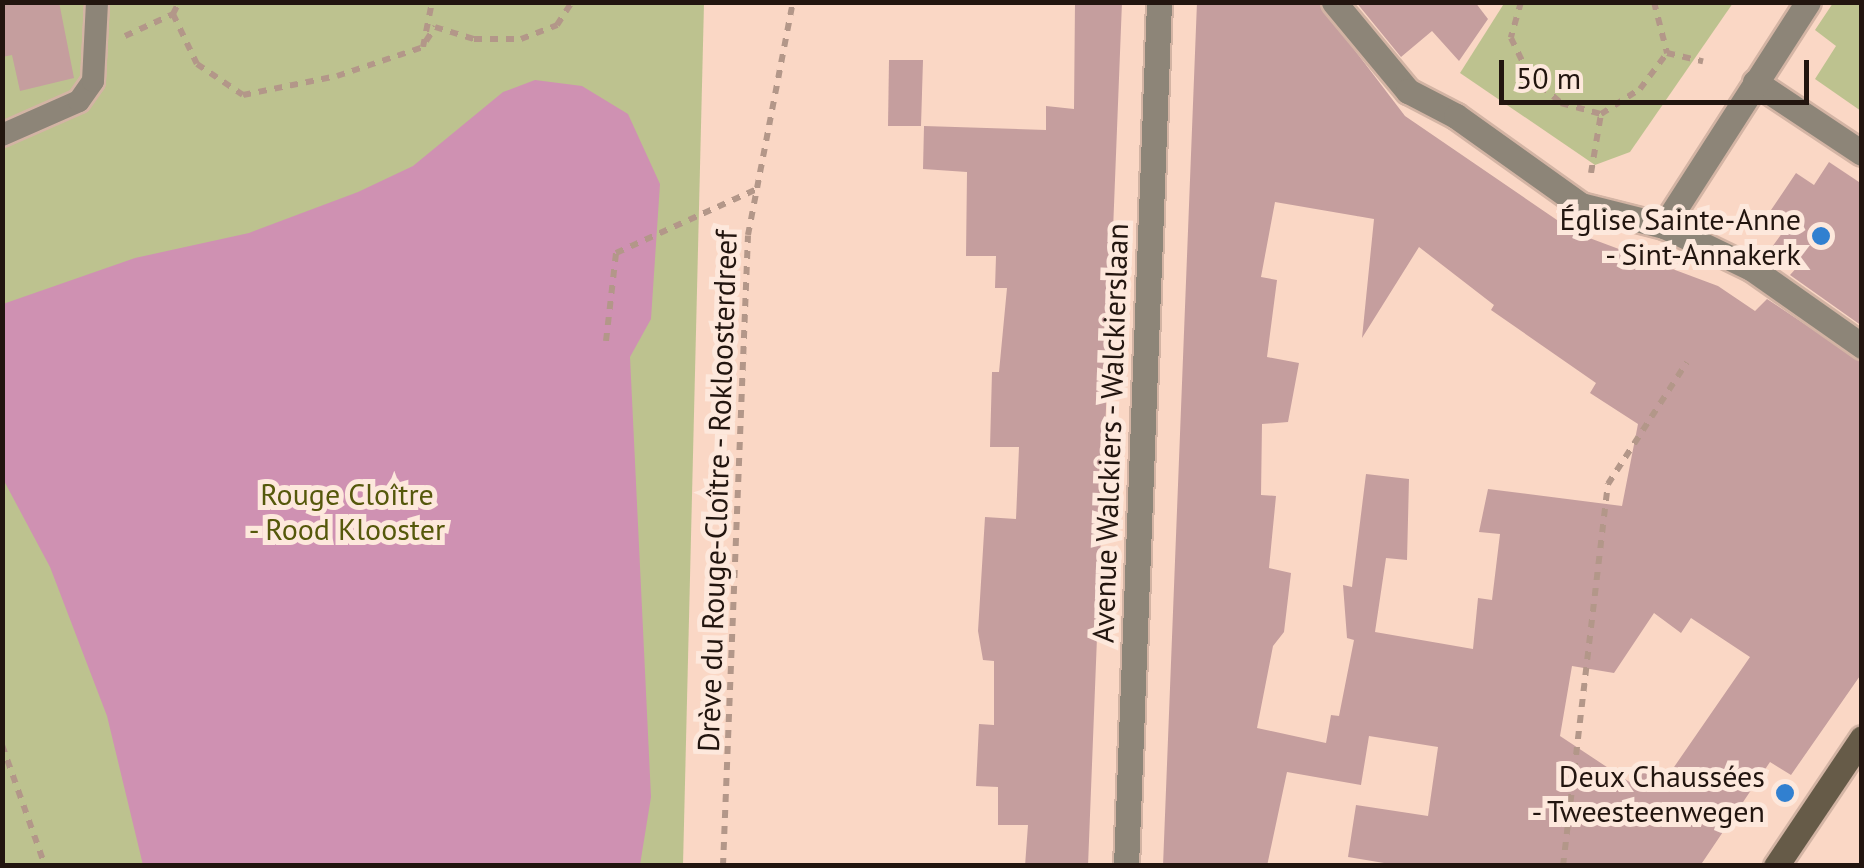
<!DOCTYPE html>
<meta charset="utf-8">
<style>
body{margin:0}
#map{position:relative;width:1864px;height:868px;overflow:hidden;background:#fad7c5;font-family:"PT Sans",sans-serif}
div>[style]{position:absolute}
.green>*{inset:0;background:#bdc28f}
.water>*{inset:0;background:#cf91b2}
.building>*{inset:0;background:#c59e9e}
.path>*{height:6px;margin-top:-3px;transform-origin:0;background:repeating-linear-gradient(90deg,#b39789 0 8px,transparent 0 16px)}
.roads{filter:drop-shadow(2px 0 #d3b4a4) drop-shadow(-2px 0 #d3b4a4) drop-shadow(0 2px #d3b4a4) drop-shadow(0 -2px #d3b4a4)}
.lane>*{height:22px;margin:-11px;padding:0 11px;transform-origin:11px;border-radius:11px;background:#8d8578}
.street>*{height:25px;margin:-12.5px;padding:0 12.5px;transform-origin:12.5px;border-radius:12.5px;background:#8d8578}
.secondary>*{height:25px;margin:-12.5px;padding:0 12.5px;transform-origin:12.5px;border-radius:12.5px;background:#665b48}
.dots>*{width:28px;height:28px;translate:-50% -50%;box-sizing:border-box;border:5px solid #fde8dc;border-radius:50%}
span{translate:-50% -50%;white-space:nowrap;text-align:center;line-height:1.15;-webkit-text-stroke:10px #fde8dc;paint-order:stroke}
.poi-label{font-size:30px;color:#22150f}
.right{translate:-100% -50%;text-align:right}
.street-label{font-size:30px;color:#22150f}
.park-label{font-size:30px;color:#55580b}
.frame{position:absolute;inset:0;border:5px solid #22150f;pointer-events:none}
.scale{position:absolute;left:1499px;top:60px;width:310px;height:45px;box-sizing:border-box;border:5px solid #22150f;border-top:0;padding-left:12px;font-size:30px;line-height:35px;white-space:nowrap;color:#22150f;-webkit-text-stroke:8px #fde8dc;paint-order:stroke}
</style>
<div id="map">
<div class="green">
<i style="clip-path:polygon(1505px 2px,1733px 2px,1733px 3px,1630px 152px,1595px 165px,1460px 73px)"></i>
<i style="clip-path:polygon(2px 3px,704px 3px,683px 865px,3px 865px)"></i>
<i style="clip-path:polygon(1833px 3px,1861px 3px,1861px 111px,1815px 79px,1836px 46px,1815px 30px)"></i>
</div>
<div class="water">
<i style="clip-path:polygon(535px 80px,582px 86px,628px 114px,660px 184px,651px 319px,630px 357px,651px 797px,640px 865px,143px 865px,107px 716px,50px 567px,3px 479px,3px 304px,135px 258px,249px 233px,358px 192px,413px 166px,503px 92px)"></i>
</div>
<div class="building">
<i style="clip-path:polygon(2px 2px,59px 2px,74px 78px,20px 91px,12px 55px,2px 57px)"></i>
<i style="clip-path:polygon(1075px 2px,1122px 2px,1088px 866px,1025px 866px,1028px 825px,998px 825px,998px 787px,976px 786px,979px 724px,994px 725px,994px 661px,983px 660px,978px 631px,985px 517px,1016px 519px,1019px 447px,990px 447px,992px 372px,999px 372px,1007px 288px,995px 288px,996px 256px,966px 256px,967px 172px,923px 169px,924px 126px,1046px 130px,1046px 106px,1074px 109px)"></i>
<i style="clip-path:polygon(evenodd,1197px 2px,1318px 2px,1405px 116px,1576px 233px,1718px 286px,1755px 311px,1767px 299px,1862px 362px,1862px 673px,1791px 775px,1770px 762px,1700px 866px,1402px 866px,1348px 857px,1356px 805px,1428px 816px,1438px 747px,1369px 736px,1361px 785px,1287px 772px,1267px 866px,1163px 866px,1197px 2px,1275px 202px,1374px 219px,1362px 338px,1419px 247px,1494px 305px,1491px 310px,1596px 383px,1590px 393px,1638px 424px,1622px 506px,1488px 489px,1479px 532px,1500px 534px,1492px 600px,1478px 598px,1473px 649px,1375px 632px,1386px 558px,1407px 560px,1409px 479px,1366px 474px,1352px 587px,1343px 585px,1347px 638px,1354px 640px,1339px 716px,1331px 715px,1326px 743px,1257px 728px,1273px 646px,1284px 632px,1291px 573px,1269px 568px,1276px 496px,1261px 495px,1262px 424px,1288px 422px,1299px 363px,1267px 357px,1277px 280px,1261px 277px,1275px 202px,1197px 2px,1654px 613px,1681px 633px,1691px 618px,1750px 657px,1663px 783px,1643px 770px,1631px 783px,1560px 736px,1572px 666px,1614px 673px,1654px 613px)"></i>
<i style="clip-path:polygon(1356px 2px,1475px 2px,1488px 19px,1459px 61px,1432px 31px,1401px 57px)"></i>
<i style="clip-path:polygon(889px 60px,923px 60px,921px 126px,888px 126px)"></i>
<i style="clip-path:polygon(1829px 162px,1862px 184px,1862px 326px,1790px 275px,1799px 265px,1772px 247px,1788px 225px,1769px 213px,1796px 173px,1814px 185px)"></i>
</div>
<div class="path">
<i style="left:1521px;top:2px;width:37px;rotate:106deg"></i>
<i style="left:1511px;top:38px;width:41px;rotate:64.1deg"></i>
<i style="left:1529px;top:75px;width:43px;rotate:41.2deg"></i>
<i style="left:1561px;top:103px;width:41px;rotate:15.4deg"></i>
<i style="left:1654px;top:2px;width:53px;rotate:75.7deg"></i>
<i style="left:173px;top:14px;width:55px;rotate:64.4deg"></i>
<i style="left:197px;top:64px;width:55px;rotate:34deg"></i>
<i style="left:243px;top:95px;width:96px;rotate:-11.4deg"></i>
<i style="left:337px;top:76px;width:91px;rotate:-18.6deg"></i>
<i style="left:423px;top:47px;width:46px;rotate:-78.7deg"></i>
<i style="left:125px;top:36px;width:53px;rotate:-24.6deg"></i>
<i style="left:173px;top:14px;width:13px;rotate:-63deg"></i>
<i style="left:426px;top:41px;width:17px;rotate:-57deg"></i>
<i style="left:435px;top:27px;width:41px;rotate:17.1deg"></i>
<i style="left:474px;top:39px;width:47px"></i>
<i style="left:521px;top:39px;width:39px;rotate:-21deg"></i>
<i style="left:557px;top:25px;width:27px;rotate:-57deg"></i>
<i style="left:1591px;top:173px;width:60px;rotate:-80.4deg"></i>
<i style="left:1601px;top:114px;width:46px;rotate:-32.7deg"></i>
<i style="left:1640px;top:89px;width:45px;rotate:-53.1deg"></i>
<i style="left:1667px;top:53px;width:37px;rotate:13deg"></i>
<i style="left:606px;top:341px;width:89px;rotate:-83.5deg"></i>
<i style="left:616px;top:253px;width:153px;rotate:-24.4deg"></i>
<i style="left:2px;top:745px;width:128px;rotate:70.4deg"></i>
<i style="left:723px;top:866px;width:631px;rotate:-87.73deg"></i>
<i style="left:748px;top:235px;width:237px;rotate:-79.1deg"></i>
<i style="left:1563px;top:866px;width:385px;rotate:-83.3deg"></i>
<i style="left:1608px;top:484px;width:145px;rotate:-57.1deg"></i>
</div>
<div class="roads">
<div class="lane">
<i style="left:2px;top:135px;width:84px;rotate:-23.8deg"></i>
<i style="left:79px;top:101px;width:24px;rotate:-55deg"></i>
<i style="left:93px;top:81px;width:79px;rotate:-87.1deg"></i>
</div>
<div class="street">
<i style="left:1334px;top:2px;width:116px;rotate:50.3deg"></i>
<i style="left:1408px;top:91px;width:54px;rotate:27.5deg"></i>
<i style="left:1456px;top:116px;width:153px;rotate:35.5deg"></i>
<i style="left:1581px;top:205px;width:86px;rotate:14.2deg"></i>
<i style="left:1664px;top:226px;width:97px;rotate:25.8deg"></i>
<i style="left:1751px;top:268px;width:136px;rotate:35.1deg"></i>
<i style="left:1755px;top:82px;width:128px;rotate:33.6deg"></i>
<i style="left:1664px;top:226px;width:266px;rotate:-57.3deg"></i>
<i style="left:1126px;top:866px;width:865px;rotate:-87.81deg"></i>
</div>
<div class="secondary">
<i style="left:1776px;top:866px;width:154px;rotate:-56.1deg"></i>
</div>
</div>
<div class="dots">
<i style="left:1821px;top:236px;background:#3180d0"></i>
<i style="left:1785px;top:793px;background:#3180d0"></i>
</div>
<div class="poi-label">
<span class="right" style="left:1801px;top:236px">Église Sainte-Anne<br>- Sint-Annakerk</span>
<span class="right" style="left:1765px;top:793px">Deux Chaussées<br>- Tweesteenwegen</span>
</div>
<div class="street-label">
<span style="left:1110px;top:433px;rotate:-88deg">Avenue Walckiers - Walckierslaan</span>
<span style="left:717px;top:491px;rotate:-88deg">Drève du Rouge-Cloître - Rokloosterdreef</span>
</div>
<div class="park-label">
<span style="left:347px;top:511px">Rouge Cloître<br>- Rood Klooster</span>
</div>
<div class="frame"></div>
<div class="scale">50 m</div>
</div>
